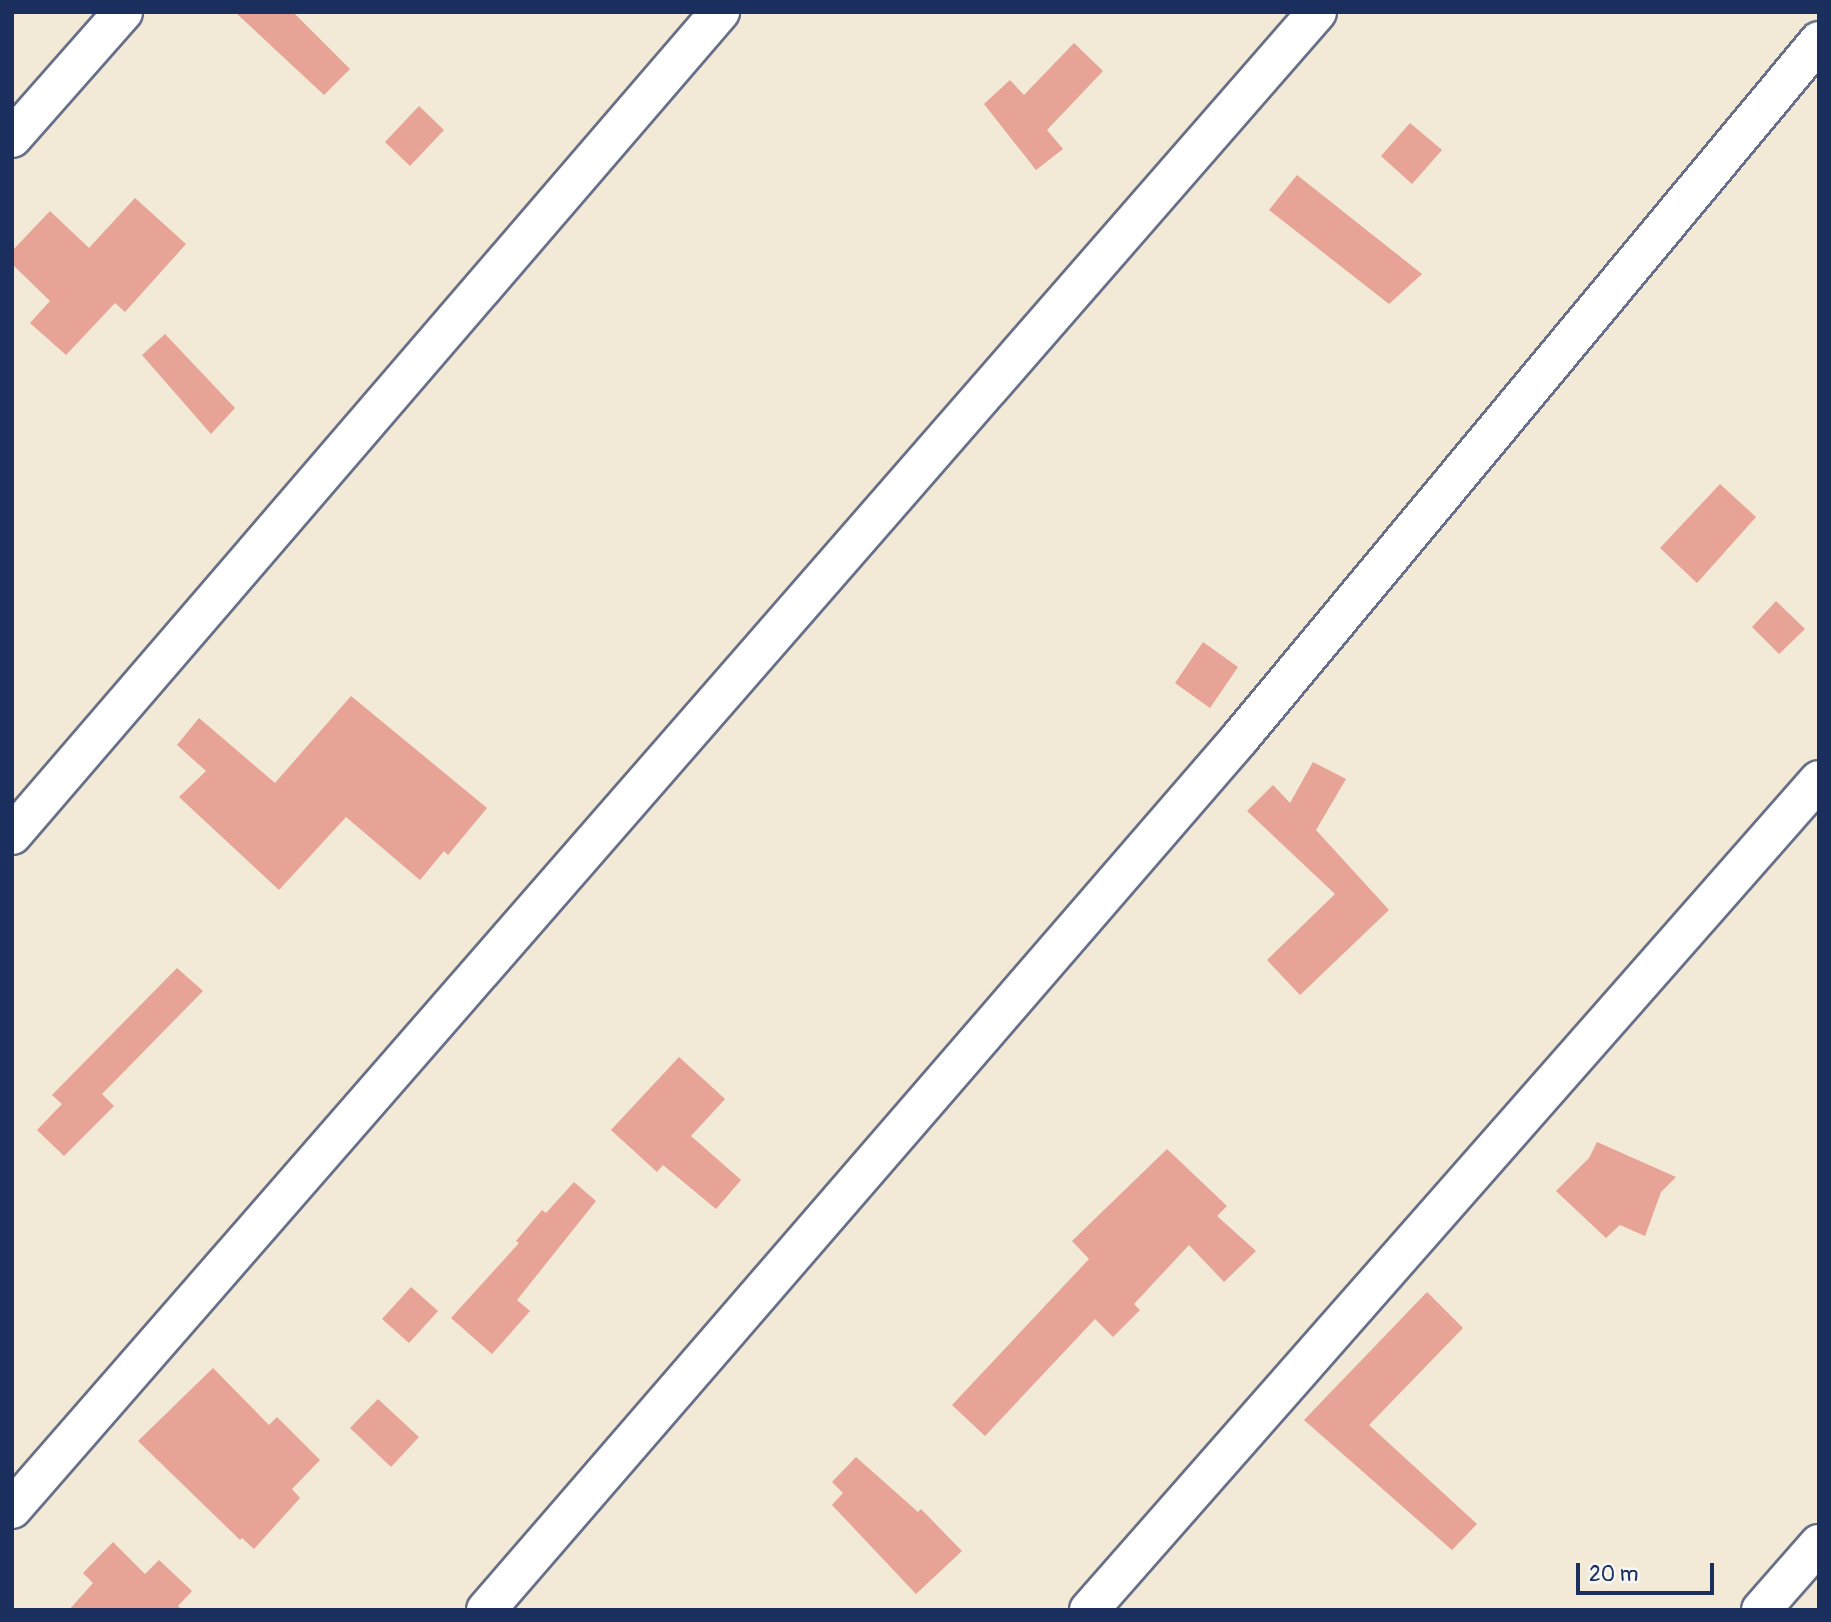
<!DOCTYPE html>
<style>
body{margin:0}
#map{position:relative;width:1831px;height:1622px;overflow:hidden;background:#f3e9d7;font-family:Pangolin,sans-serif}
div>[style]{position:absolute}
.building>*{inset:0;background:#e7a395}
.roads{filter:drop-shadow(2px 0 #677088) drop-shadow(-2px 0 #677088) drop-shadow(0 2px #677088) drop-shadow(0 -2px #677088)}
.minor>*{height:38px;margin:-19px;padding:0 19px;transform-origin:19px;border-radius:19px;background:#fff}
span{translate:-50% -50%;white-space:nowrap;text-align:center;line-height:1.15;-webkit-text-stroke:5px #f6f6f2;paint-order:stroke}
.frame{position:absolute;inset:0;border:14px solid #1b2f5e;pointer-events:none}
.scale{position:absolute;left:1576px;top:1563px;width:138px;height:32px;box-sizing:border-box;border:4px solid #1b2f5e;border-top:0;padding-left:9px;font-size:21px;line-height:24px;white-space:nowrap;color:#1b2f5e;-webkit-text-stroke:5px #f6f6f2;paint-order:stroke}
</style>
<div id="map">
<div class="building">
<i style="clip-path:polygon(235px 12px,293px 12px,350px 69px,324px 95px)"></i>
<i style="clip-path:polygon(1074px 43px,1103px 71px,1047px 130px,1063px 149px,1036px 170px,984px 104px,1010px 80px,1024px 95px)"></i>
<i style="clip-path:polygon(419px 106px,444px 130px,410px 166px,385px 142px)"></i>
<i style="clip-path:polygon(1410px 123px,1442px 150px,1412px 184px,1381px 156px)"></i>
<i style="clip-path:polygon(1297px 175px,1422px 274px,1389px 304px,1269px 210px)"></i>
<i style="clip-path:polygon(135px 198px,186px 244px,125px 312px,115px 303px,66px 355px,30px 323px,50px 301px,12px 264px,12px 251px,50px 211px,89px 248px)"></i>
<i style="clip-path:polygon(165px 334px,235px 408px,211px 434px,142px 355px)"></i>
<i style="clip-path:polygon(1720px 484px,1756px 517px,1697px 583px,1660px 548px)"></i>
<i style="clip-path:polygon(1776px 601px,1805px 629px,1779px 654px,1752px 627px)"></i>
<i style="clip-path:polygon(1203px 642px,1238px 667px,1210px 708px,1175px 683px)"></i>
<i style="clip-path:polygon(351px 696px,487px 808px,448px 855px,444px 851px,420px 880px,346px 817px,279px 890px,179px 797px,206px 771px,177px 745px,199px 718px,275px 783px)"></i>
<i style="clip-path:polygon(1313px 762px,1346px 779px,1316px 830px,1389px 910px,1300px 995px,1267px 960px,1335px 894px,1247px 811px,1273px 785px,1290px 803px)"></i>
<i style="clip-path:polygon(177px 968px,203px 991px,102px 1094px,114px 1106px,64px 1156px,37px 1130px,62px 1104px,52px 1095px)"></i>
<i style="clip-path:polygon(679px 1057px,725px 1099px,691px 1136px,741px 1180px,716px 1209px,663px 1165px,657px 1172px,611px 1130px)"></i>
<i style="clip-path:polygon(1597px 1142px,1676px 1177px,1661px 1192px,1645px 1236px,1620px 1225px,1606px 1238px,1556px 1191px,1589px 1158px)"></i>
<i style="clip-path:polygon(1167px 1149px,1227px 1206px,1217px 1216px,1256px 1251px,1224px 1282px,1189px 1245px,1134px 1304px,1140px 1310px,1113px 1337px,1095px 1319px,985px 1436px,952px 1405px,1089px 1259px,1072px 1241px)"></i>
<i style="clip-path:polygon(574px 1182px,596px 1201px,517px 1300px,530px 1311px,492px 1354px,451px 1318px,519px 1243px,516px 1241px,542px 1210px,546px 1213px)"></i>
<i style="clip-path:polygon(411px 1287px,438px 1311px,409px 1343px,382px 1319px)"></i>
<i style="clip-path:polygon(1427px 1292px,1463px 1328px,1369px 1425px,1477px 1524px,1452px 1550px,1304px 1420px)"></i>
<i style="clip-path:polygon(213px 1368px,269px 1425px,277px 1417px,320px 1460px,292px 1489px,300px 1498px,254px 1549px,242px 1538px,240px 1540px,138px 1441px)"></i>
<i style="clip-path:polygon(378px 1399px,419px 1437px,391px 1467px,350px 1428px)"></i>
<i style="clip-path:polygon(856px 1457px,918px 1512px,921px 1509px,962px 1551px,916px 1594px,832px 1505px,843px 1493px,832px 1482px)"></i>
<i style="clip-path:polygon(113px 1542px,145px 1574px,159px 1560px,192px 1591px,178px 1606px,182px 1610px,69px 1610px,93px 1583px,83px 1573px)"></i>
</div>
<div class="roads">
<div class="minor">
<i style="left:12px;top:138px;width:168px;rotate:-48.6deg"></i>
<i style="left:12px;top:835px;width:1086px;rotate:-49.3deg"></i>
<i style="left:12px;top:1509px;width:1986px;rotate:-48.92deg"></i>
<i style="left:486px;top:1610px;width:1153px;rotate:-49.15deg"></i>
<i style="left:1240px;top:738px;width:906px;rotate:-50.28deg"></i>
<i style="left:1089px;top:1610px;width:1105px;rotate:-48.67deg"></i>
<i style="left:1761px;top:1610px;width:88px;rotate:-48.7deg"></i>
</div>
</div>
<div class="frame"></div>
<div class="scale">20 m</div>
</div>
